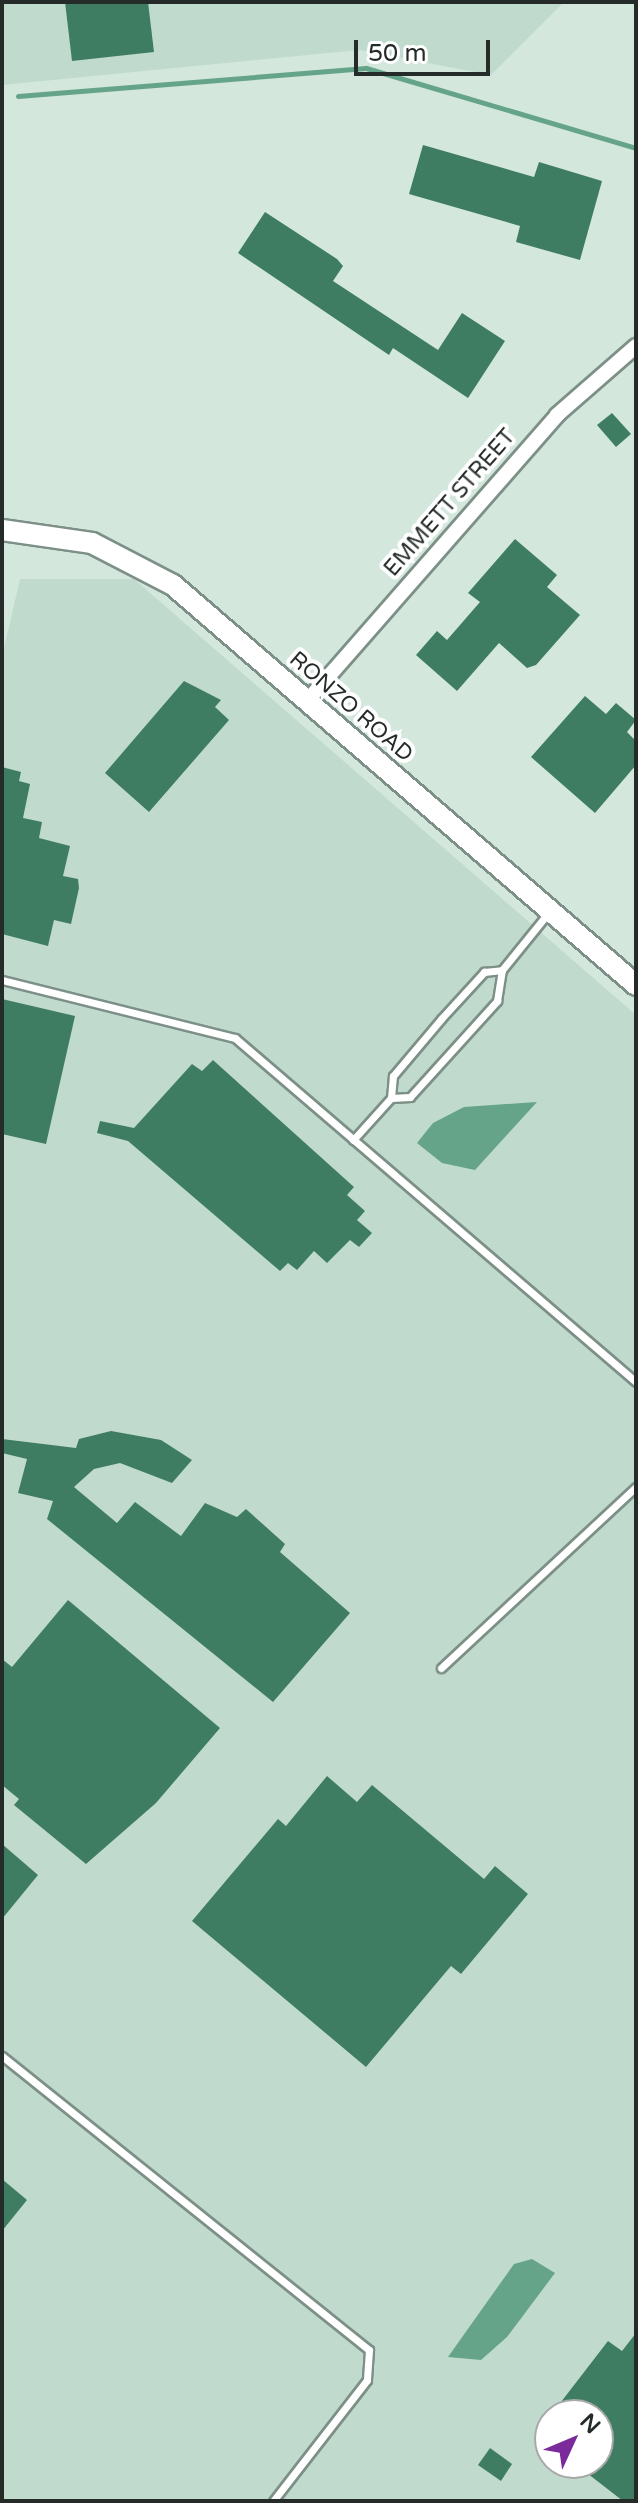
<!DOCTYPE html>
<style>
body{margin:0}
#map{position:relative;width:638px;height:2503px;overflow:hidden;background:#d3e7dd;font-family:"Varela Round",sans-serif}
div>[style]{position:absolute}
.built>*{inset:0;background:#c0dbcd}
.water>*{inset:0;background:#65a488}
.stream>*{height:5px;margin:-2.5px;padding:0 2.5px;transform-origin:2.5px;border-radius:2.5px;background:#65a488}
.building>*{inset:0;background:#3f7d63}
.roads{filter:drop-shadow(2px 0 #7d9087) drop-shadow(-2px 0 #7d9087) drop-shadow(0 2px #7d9087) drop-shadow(0 -2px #7d9087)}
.service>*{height:7px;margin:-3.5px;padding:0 3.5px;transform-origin:3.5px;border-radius:3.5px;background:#fff}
.minor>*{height:14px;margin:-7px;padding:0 7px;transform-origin:7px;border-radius:7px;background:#fff}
.secondary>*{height:20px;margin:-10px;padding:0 10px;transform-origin:10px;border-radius:10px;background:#fff}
span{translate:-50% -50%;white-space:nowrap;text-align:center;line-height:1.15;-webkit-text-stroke:8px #fff;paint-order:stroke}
.street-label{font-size:22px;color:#242b28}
.frame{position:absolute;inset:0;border:4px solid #242b28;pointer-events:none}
.north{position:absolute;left:534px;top:2399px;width:80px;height:80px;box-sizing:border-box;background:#fff;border:2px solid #a7aaa9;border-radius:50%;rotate:46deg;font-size:22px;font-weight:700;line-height:32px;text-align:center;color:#242b28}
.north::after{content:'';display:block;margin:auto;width:28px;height:36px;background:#7b2a9b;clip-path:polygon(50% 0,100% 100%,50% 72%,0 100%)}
.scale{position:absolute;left:354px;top:40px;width:136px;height:36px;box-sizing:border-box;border:4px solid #242b28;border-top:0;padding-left:10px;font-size:24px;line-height:28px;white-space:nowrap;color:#242b28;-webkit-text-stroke:6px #fff;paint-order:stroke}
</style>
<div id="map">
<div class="built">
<i style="clip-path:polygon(2px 2px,564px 2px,491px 75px,359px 50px,2px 85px)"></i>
<i style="clip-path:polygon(evenodd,20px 579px,134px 579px,636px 1015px,636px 2501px,2px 2501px,2px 657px,20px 579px,550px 2415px,598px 2415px,598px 2463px,550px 2463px,550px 2415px)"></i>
</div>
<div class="water">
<i style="clip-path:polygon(537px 1102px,475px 1170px,442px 1163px,417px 1143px,433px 1123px,464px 1107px)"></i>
<i style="clip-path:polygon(532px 2259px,555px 2273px,507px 2337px,481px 2360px,448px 2357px,514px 2264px)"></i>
</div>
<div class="stream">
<i style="left:18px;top:96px;width:349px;rotate:-4.6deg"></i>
<i style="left:366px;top:68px;width:282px;rotate:16.5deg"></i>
</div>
<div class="building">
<i style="clip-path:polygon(65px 2px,148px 2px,154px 52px,72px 61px)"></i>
<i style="clip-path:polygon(423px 145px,534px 177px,539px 162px,602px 181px,580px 260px,516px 242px,520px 226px,409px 194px)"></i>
<i style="clip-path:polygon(265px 212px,337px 259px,343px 266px,333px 281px,438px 350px,462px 313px,505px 341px,468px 398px,393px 348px,389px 355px,238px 253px)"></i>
<i style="clip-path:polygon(612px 413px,631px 434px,616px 447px,597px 425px)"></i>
<i style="clip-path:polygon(515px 539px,557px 575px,547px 587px,580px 615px,536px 665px,527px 668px,499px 643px,457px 691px,416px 655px,437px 631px,447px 640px,480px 602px,468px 593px)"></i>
<i style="clip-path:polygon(184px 681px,221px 700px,215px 707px,229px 720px,149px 812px,105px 773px)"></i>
<i style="clip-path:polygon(585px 696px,606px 714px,616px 703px,636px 720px,627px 732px,636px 741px,636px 765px,595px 813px,531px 757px)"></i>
<i style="clip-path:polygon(2px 767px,21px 772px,19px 781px,30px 784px,23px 818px,42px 822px,39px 838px,70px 846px,63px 876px,78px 879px,79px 888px,71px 924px,54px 920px,48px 946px,2px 934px)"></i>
<i style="clip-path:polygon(2px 999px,75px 1016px,46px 1144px,2px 1134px)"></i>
<i style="clip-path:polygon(213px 1060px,354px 1187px,347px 1195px,365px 1211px,357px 1220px,372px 1233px,359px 1247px,350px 1240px,327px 1263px,314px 1251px,297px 1270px,288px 1263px,280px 1271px,128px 1141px,97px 1133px,100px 1121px,134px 1128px,192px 1064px,202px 1071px)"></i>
<i style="clip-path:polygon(111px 1431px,161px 1440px,192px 1460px,172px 1483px,120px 1463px,94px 1469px,74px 1487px,117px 1523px,135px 1502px,181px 1536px,205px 1503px,237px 1517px,246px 1509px,285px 1544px,280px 1552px,350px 1613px,273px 1702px,47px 1519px,53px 1501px,18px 1493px,27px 1459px,2px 1453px,2px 1439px,76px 1448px,79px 1439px)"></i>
<i style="clip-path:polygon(68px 1600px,220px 1728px,156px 1803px,86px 1864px,14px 1805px,19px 1799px,2px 1785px,2px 1659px,12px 1667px)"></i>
<i style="clip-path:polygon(327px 1776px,357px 1802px,372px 1785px,484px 1879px,495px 1866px,528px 1894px,461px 1974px,451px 1966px,366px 2067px,192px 1921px,278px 1819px,286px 1826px)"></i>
<i style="clip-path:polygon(2px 1844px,38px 1875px,2px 1919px)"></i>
<i style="clip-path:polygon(2px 2179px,27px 2200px,2px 2231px)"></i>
<i style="clip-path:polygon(636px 2333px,636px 2501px,623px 2501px,574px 2463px,598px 2463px,598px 2415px,551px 2415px,608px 2341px,622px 2351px)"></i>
<i style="clip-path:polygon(490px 2448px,512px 2464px,501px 2481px,478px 2465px)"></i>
</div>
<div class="roads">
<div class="service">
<i style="left:2px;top:980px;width:240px;rotate:14deg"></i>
<i style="left:235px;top:1038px;width:528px;rotate:40.62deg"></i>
<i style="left:391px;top:1098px;width:22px;rotate:-85deg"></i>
<i style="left:393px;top:1076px;width:75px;rotate:-49.9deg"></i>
<i style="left:441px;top:1019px;width:64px;rotate:-47.5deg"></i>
<i style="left:484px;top:972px;width:18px;rotate:-6deg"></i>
<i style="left:353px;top:1140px;width:57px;rotate:-47.9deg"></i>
<i style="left:391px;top:1098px;width:19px;rotate:-3deg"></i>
<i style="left:410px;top:1097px;width:130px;rotate:-47.8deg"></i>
<i style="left:497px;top:1001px;width:31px;rotate:-81deg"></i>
<i style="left:502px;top:970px;width:75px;rotate:-51deg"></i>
<i style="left:441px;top:1668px;width:266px;rotate:-42.9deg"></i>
<i style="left:2px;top:2056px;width:470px;rotate:38.7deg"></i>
<i style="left:369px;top:2350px;width:30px;rotate:94deg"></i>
<i style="left:367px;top:2380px;width:153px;rotate:127.8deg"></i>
</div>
<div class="minor">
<i style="left:307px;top:701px;width:380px;rotate:-48.8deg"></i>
<i style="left:557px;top:415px;width:105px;rotate:-41.1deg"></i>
</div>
<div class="secondary">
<i style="left:2px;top:530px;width:91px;rotate:8.2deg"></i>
<i style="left:92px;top:543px;width:91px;rotate:27.4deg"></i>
<i style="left:173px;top:585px;width:612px;rotate:40.82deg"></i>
</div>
</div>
<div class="street-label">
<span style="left:450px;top:503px;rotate:-49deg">EMMETT STREET</span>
<span style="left:351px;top:707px;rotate:41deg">RONZO ROAD</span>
</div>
<div class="frame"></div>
<div class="north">N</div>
<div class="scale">50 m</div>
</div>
